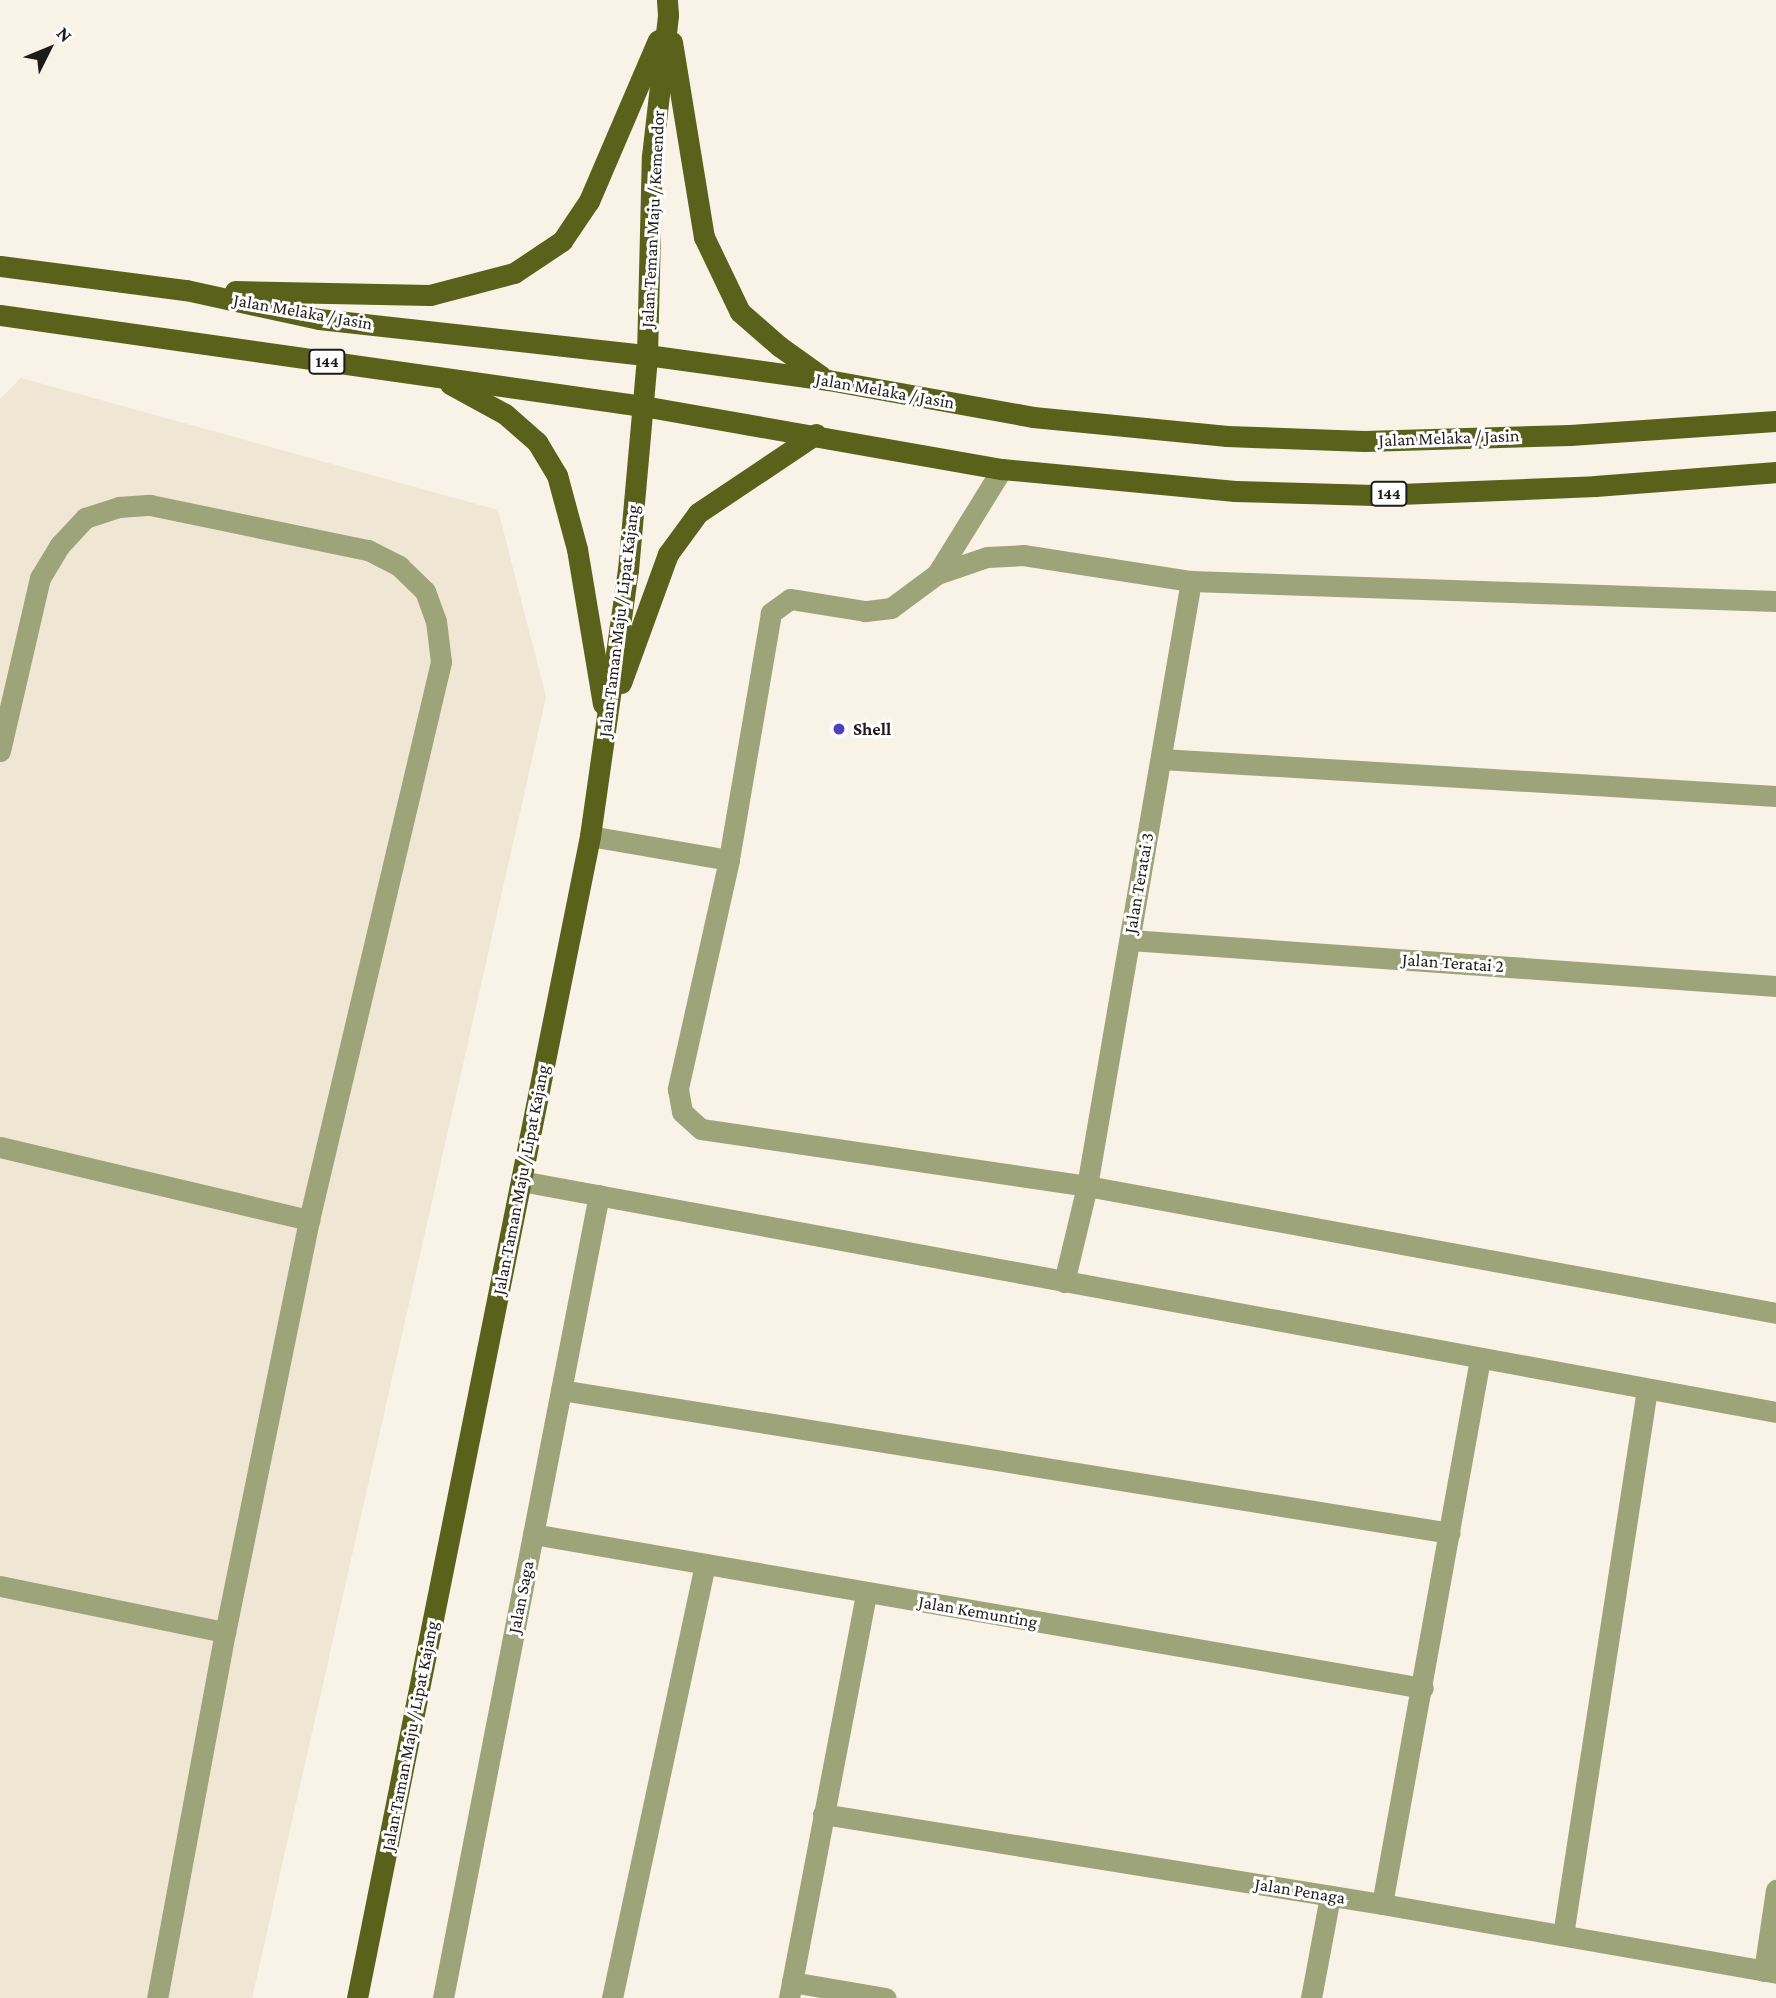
<!DOCTYPE html>
<style>
body{margin:0}
#map{position:relative;width:1776px;height:1998px;overflow:hidden;background:#f8f2e7;font-family:"Crimson Pro",serif}
div>[style]{position:absolute}
.built>*{inset:0;background:#efe6d4}
.minor>*{height:21px;margin:-10.5px;padding:0 10.5px;transform-origin:10.5px;border-radius:10.5px;background:#9da479}
.major>*{height:21px;margin:-10.5px;padding:0 10.5px;transform-origin:10.5px;border-radius:10.5px;background:#59611b}
.dots>*{width:19px;height:19px;translate:-50% -50%;box-sizing:border-box;border:4px solid #fff;border-radius:50%}
span{translate:-50% -50%;white-space:nowrap;text-align:center;line-height:1.15;-webkit-text-stroke:6px #fff;paint-order:stroke}
.shield-label span{padding:2px 5px;background:#fff;border:2px solid;border-radius:5px;-webkit-text-stroke-width:0}
.shield-label{font-size:16px;color:#1e1c18;font-weight:700}
.street-label{font-size:18px;color:#1e1c18}
.poi-label{font-size:18px;color:#1e1c18;font-weight:700}
.left{translate:0 -50%;text-align:left}
.north{position:absolute;left:14px;top:14px;width:70px;height:70px;-webkit-text-stroke:5px #fff;paint-order:stroke;rotate:47deg;font-size:19px;font-weight:700;line-height:28px;text-align:center;color:#1e1c18}
.north::after{content:'';display:block;margin:auto;width:24px;height:32px;background:#1e1c18;clip-path:polygon(50% 0,100% 100%,50% 72%,0 100%)}
</style>
<div id="map">
<div class="built">
<i style="clip-path:polygon(21px 378px,498px 510px,546px 697px,252px 1998px,0 1998px,0 399px)"></i>
</div>
<div class="minor">
<i style="left:1002px;top:469px;width:123px;rotate:121.8deg"></i>
<i style="left:937px;top:574px;width:57px;rotate:143.5deg"></i>
<i style="left:891px;top:608px;width:26px;rotate:173deg"></i>
<i style="left:865px;top:611px;width:76px;rotate:-170.9deg"></i>
<i style="left:790px;top:599px;width:24px;rotate:144deg"></i>
<i style="left:771px;top:613px;width:251px;rotate:99.7deg"></i>
<i style="left:729px;top:860px;width:235px;rotate:102.6deg"></i>
<i style="left:678px;top:1089px;width:23px;rotate:80deg"></i>
<i style="left:682px;top:1112px;width:25px;rotate:42deg"></i>
<i style="left:701px;top:1129px;width:390px;rotate:8.4deg"></i>
<i style="left:1087px;top:1186px;width:701px;rotate:10.44deg"></i>
<i style="left:937px;top:574px;width:53px;rotate:-18.8deg"></i>
<i style="left:987px;top:557px;width:36px;rotate:-3deg"></i>
<i style="left:1023px;top:555px;width:170px;rotate:8.8deg"></i>
<i style="left:1191px;top:581px;width:585px;rotate:1.96deg"></i>
<i style="left:0;top:751px;width:178px;rotate:-77deg"></i>
<i style="left:40px;top:578px;width:39px;rotate:-59deg"></i>
<i style="left:60px;top:545px;width:37px;rotate:-47deg"></i>
<i style="left:85px;top:518px;width:36px;rotate:-18deg"></i>
<i style="left:119px;top:507px;width:31px;rotate:-4deg"></i>
<i style="left:150px;top:505px;width:223px;rotate:11.7deg"></i>
<i style="left:368px;top:550px;width:35px;rotate:27deg"></i>
<i style="left:399px;top:566px;width:36px;rotate:44deg"></i>
<i style="left:425px;top:591px;width:32px;rotate:70deg"></i>
<i style="left:436px;top:621px;width:41px;rotate:83deg"></i>
<i style="left:441px;top:662px;width:573px;rotate:103.31deg"></i>
<i style="left:309px;top:1220px;width:420px;rotate:101.5deg"></i>
<i style="left:225px;top:1632px;width:372px;rotate:100.5deg"></i>
<i style="left:1161px;top:759px;width:616px;rotate:3.44deg"></i>
<i style="left:590px;top:836px;width:141px;rotate:9.8deg"></i>
<i style="left:1130px;top:940px;width:648px;rotate:4.07deg"></i>
<i style="left:0;top:1147px;width:318px;rotate:13.3deg"></i>
<i style="left:521px;top:1181px;width:1276px;rotate:10.43deg"></i>
<i style="left:1064px;top:1282px;width:99px;rotate:-76.5deg"></i>
<i style="left:1087px;top:1186px;width:614px;rotate:-80.25deg"></i>
<i style="left:561px;top:1390px;width:900px;rotate:9.14deg"></i>
<i style="left:533px;top:1534px;width:903px;rotate:9.82deg"></i>
<i style="left:0;top:1586px;width:230px;rotate:11.6deg"></i>
<i style="left:823px;top:1814px;width:566px;rotate:9.15deg"></i>
<i style="left:1382px;top:1904px;width:400px;rotate:9.9deg"></i>
<i style="left:1382px;top:1904px;width:554px;rotate:-79.81deg"></i>
<i style="left:1563px;top:1935px;width:552px;rotate:-81.25deg"></i>
<i style="left:1764px;top:1971px;width:82px;rotate:-81.6deg"></i>
<i style="left:792px;top:1982px;width:95px;rotate:9.7deg"></i>
<i style="left:443px;top:1998px;width:818px;rotate:-79.01deg"></i>
<i style="left:612px;top:1998px;width:444px;rotate:-77.9deg"></i>
<i style="left:789px;top:1998px;width:412px;rotate:-79.2deg"></i>
<i style="left:1311px;top:1998px;width:104px;rotate:-79.4deg"></i>
</div>
<div class="major">
<i style="left:672px;top:42px;width:198px;rotate:80.7deg"></i>
<i style="left:704px;top:237px;width:83px;rotate:64.4deg"></i>
<i style="left:740px;top:312px;width:52px;rotate:41.1deg"></i>
<i style="left:779px;top:346px;width:52px;rotate:35.5deg"></i>
<i style="left:0;top:266px;width:188px;rotate:7.4deg"></i>
<i style="left:186px;top:290px;width:136px;rotate:12.3deg"></i>
<i style="left:319px;top:319px;width:330px;rotate:6.3deg"></i>
<i style="left:647px;top:355px;width:183px;rotate:7.9deg"></i>
<i style="left:828px;top:380px;width:208px;rotate:10.2deg"></i>
<i style="left:1033px;top:417px;width:195px;rotate:5.6deg"></i>
<i style="left:1227px;top:436px;width:137px;rotate:2.1deg"></i>
<i style="left:1364px;top:441px;width:206px;rotate:-1.7deg"></i>
<i style="left:1570px;top:435px;width:206px;rotate:-3.9deg"></i>
<i style="left:235px;top:291px;width:195px;rotate:1.2deg"></i>
<i style="left:430px;top:295px;width:87px;rotate:-14.7deg"></i>
<i style="left:514px;top:273px;width:58px;rotate:-33.7deg"></i>
<i style="left:562px;top:241px;width:48px;rotate:-56deg"></i>
<i style="left:589px;top:201px;width:175px;rotate:-66.8deg"></i>
<i style="left:0;top:315px;width:649px;rotate:8.06deg"></i>
<i style="left:643px;top:406px;width:364px;rotate:10deg"></i>
<i style="left:1002px;top:469px;width:234px;rotate:5.4deg"></i>
<i style="left:1235px;top:491px;width:139px;rotate:1.6deg"></i>
<i style="left:1374px;top:495px;width:221px;rotate:-2.3deg"></i>
<i style="left:1595px;top:486px;width:182px;rotate:-4.4deg"></i>
<i style="left:450px;top:384px;width:63px;rotate:28.6deg"></i>
<i style="left:505px;top:414px;width:43px;rotate:41.2deg"></i>
<i style="left:537px;top:442px;width:39px;rotate:59deg"></i>
<i style="left:557px;top:475px;width:77px;rotate:74.9deg"></i>
<i style="left:577px;top:549px;width:157px;rotate:80.5deg"></i>
<i style="left:621px;top:683px;width:137px;rotate:-70deg"></i>
<i style="left:668px;top:554px;width:51px;rotate:-53.8deg"></i>
<i style="left:698px;top:513px;width:142px;rotate:-33.8deg"></i>
<i style="left:357px;top:1998px;width:1185px;rotate:-78.66deg"></i>
<i style="left:590px;top:836px;width:269px;rotate:-81.9deg"></i>
<i style="left:628px;top:570px;width:216px;rotate:-84.9deg"></i>
<i style="left:647px;top:355px;width:199px;rotate:-88.6deg"></i>
<i style="left:652px;top:156px;width:142px;rotate:-83.5deg"></i>
<i style="left:668px;top:15px;width:15px;rotate:-94deg"></i>
</div>
<div class="dots">
<i style="left:839px;top:729px;background:#4d42b9"></i>
</div>
<div class="shield-label">
<span style="left:327px;top:362px">144</span>
<span style="left:1389px;top:494px">144</span>
</div>
<div class="street-label">
<span style="left:653px;top:219px;rotate:-87deg">Jalan Teman Maju / Kemendor</span>
<span style="left:303px;top:312px;rotate:10deg">Jalan Melaka / Jasin</span>
<span style="left:885px;top:391px;rotate:10deg">Jalan Melaka / Jasin</span>
<span style="left:1449px;top:438px;rotate:-2deg">Jalan Melaka / Jasin</span>
<span style="left:619px;top:621px;rotate:-83deg">Jalan Taman Maju / Lipat Kajang</span>
<span style="left:1139px;top:883px;rotate:-80deg">Jalan Teratai 3</span>
<span style="left:1453px;top:963px;rotate:4deg">Jalan Teratai 2</span>
<span style="left:521px;top:1180px;rotate:-79deg">Jalan Taman Maju / Lipat Kajang</span>
<span style="left:521px;top:1597px;rotate:-79deg">Jalan Saga</span>
<span style="left:978px;top:1612px;rotate:10deg">Jalan Kemunting</span>
<span style="left:410px;top:1736px;rotate:-79deg">Jalan Taman Maju / Lipat Kajang</span>
<span style="left:1300px;top:1891px;rotate:9deg">Jalan Penaga</span>
</div>
<div class="poi-label">
<span class="left" style="left:853px;top:729px">Shell</span>
</div>
<div class="north">N</div>
</div>
